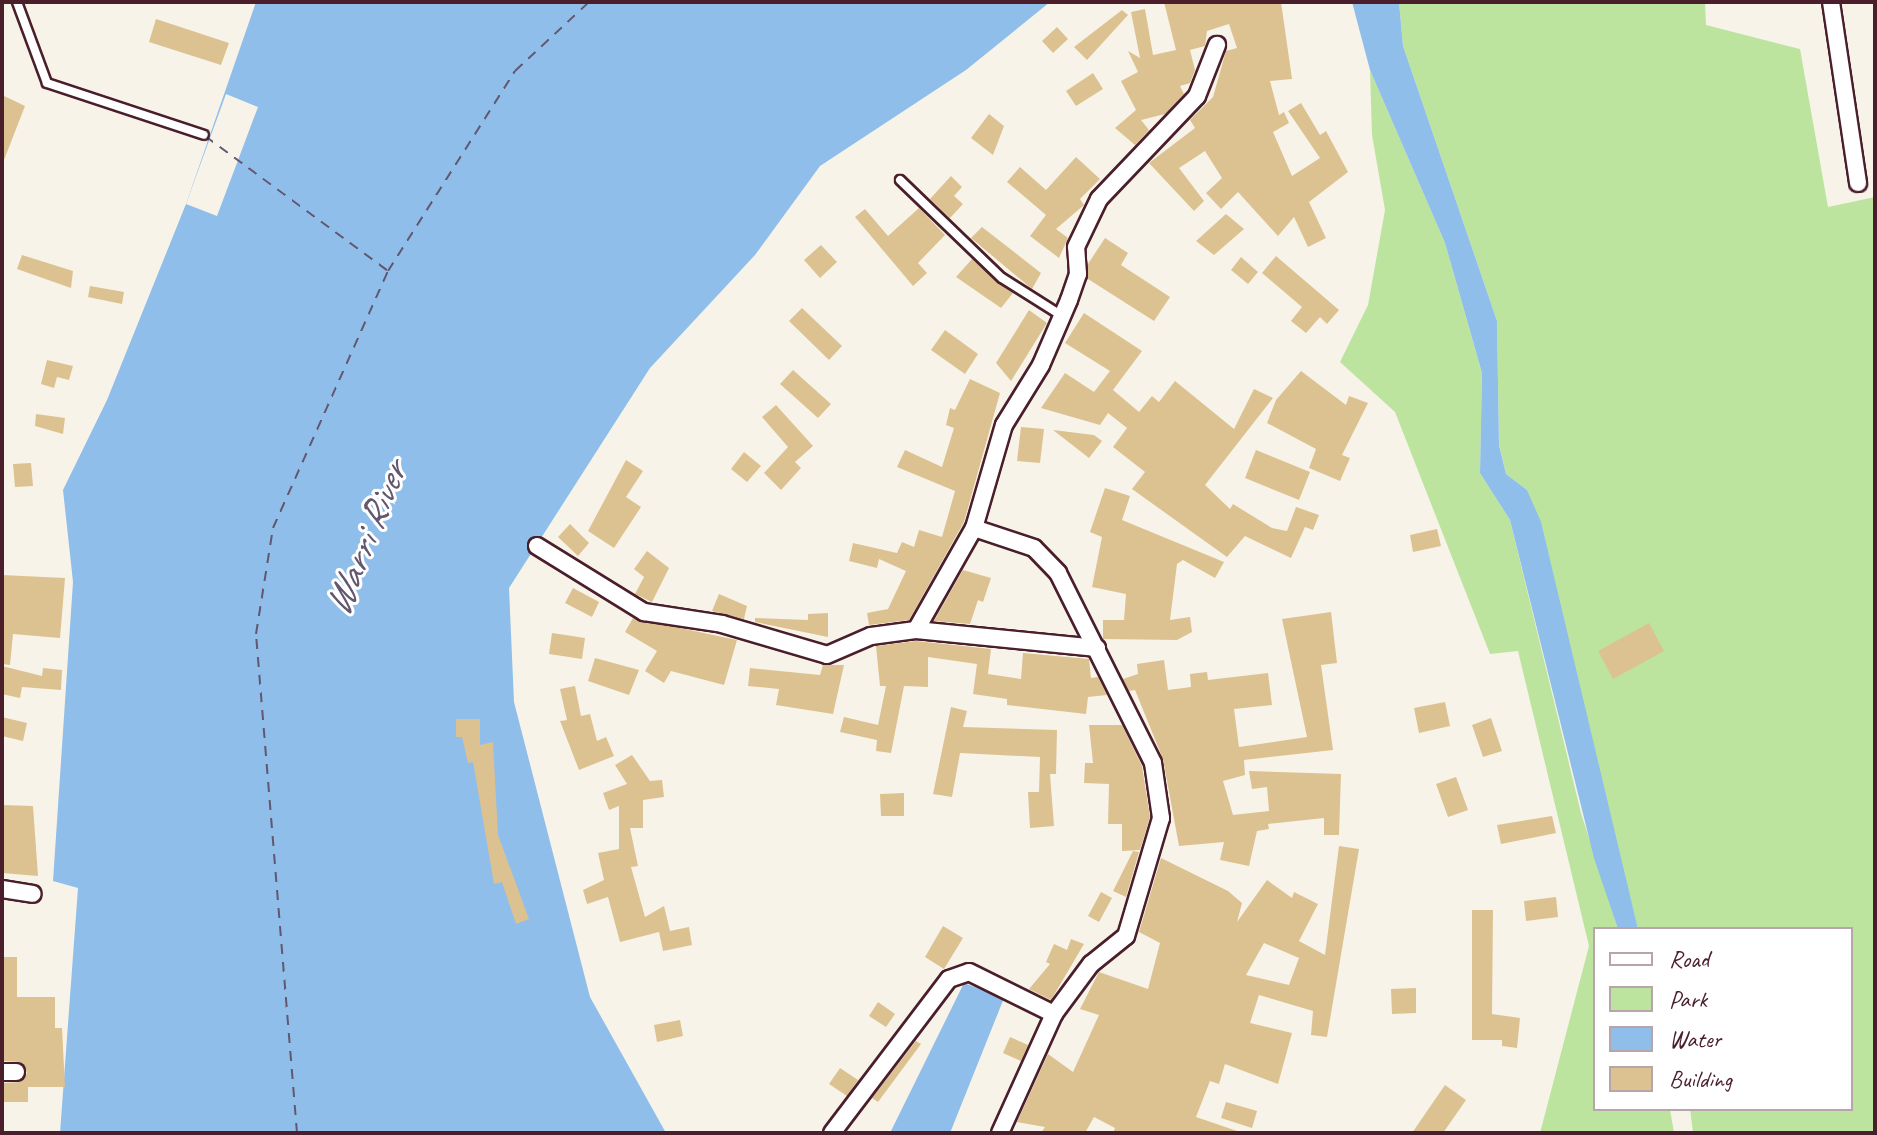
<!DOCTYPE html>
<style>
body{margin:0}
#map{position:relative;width:1877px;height:1135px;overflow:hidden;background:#f8f3e9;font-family:Caveat,sans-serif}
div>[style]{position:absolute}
.green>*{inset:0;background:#bde49f}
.water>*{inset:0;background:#8ebee9}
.pier>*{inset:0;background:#f8f3e9}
.ferry>*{height:2px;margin-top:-1px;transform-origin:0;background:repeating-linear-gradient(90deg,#62576e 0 10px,transparent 0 18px)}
.building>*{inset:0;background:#dcc291}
.roads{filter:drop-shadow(2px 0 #4a1f2b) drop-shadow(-2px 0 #4a1f2b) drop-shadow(0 2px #4a1f2b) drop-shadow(0 -2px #4a1f2b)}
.service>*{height:8px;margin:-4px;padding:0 4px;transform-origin:4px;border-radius:4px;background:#fff}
.minor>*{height:16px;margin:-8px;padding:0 8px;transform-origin:8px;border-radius:8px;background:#fff}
span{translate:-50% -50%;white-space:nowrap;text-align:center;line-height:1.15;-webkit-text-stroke:6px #fff;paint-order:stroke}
.water-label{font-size:40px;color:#62576e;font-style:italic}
.frame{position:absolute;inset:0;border:4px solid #4a1f2b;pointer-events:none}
.legend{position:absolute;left:1593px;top:927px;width:260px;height:184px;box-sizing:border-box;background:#fff;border:2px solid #b7a5aa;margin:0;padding:10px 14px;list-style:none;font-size:24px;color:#4a1f2b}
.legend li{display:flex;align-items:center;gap:16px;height:40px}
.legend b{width:40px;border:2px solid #b7a5aa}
</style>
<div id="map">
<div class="green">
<i style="clip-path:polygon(1399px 2px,1705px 2px,1706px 25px,1800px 49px,1828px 207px,1875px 197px,1875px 1133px,1693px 1133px,1690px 1109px,1851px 1109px,1851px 929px,1638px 929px,1527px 490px,1506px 474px,1499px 444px,1497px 321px,1403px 46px)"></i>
<i style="clip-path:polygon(1370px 70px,1445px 243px,1466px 317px,1482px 373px,1480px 473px,1510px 520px,1581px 813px,1618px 929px,1595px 929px,1595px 1109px,1670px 1109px,1674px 1133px,1540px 1133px,1589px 946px,1518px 651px,1490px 654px,1395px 412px,1340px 362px,1368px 305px,1385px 210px,1372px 135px)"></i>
</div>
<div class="water">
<i style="clip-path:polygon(256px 2px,1050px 2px,966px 70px,820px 166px,755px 255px,650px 368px,509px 588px,514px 702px,590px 997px,666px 1133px,60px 1133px,78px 888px,53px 881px,73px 582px,63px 490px,107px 400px,186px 204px)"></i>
<i style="clip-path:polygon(1352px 2px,1399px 2px,1403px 46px,1497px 321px,1499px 445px,1506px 474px,1527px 490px,1541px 522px,1638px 929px,1618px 929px,1594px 858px,1510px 520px,1480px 473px,1482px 373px,1445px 243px,1370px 70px)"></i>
<i style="clip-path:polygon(964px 983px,1004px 998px,950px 1133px,890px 1133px)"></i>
</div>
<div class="pier">
<i style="clip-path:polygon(226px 94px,258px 107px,217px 216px,186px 204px)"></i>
</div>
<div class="ferry">
<i style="left:205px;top:136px;width:226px;rotate:36.4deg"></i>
<i style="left:297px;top:1133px;width:501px;rotate:-94.7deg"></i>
<i style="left:256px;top:634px;width:107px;rotate:-80.9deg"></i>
<i style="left:273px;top:528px;width:282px;rotate:-65.9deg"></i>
<i style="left:388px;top:271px;width:237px;rotate:-57.6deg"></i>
<i style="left:515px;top:71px;width:101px;rotate:-43deg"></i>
</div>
<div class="building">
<i style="clip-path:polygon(1164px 2px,1281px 2px,1292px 79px,1270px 81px,1279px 115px,1284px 112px,1289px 123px,1273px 132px,1292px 176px,1320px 158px,1288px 111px,1301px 103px,1320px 135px,1326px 131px,1348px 172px,1309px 202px,1326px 238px,1308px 247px,1294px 217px,1278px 236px,1238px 192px,1221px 209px,1206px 193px,1222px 178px,1205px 151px,1179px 168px,1204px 201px,1194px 211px,1149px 163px,1195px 128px,1190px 120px,1213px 97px,1226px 51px,1237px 48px,1229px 24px,1207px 31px,1205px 46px,1190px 50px,1195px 70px,1190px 83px,1180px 86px,1184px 94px,1165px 114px,1141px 120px,1149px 130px,1135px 145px,1115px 128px,1136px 110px,1121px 81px,1138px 72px,1128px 51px,1140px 58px,1131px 12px,1145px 9px,1153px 55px,1176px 50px)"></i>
<i style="clip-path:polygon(1122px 10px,1128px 15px,1087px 60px,1074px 47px)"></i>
<i style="clip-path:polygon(156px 19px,229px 43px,221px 65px,149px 42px)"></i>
<i style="clip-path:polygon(1057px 27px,1068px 39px,1053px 53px,1042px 41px)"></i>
<i style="clip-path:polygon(1093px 73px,1103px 89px,1076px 106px,1066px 91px)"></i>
<i style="clip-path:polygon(2px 95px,25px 106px,4px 160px,2px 160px)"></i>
<i style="clip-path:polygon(989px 114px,1004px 126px,993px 155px,971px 138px)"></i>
<i style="clip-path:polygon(1076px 157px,1100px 179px,1080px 199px,1084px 205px,1056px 229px,1068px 238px,1059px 258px,1030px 236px,1046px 215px,1007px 182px,1020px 167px,1046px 190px)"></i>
<i style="clip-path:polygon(951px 176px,962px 187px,954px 196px,963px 204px,950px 218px,930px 199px)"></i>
<i style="clip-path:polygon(919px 208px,945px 235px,918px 263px,927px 273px,913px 286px,855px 217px,865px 209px,888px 236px)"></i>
<i style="clip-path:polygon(1226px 214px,1244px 229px,1214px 255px,1196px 241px)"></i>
<i style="clip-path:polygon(982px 227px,1041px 273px,1032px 289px,971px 238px)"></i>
<i style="clip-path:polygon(1105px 238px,1128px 253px,1121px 265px,1170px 297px,1154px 321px,1088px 279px,1088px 264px)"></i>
<i style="clip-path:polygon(821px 245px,837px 262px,820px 278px,804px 260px)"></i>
<i style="clip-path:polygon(22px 255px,73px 271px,71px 288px,17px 269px)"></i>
<i style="clip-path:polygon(1276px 256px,1339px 310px,1327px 324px,1320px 317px,1306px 333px,1291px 321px,1302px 307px,1262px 273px)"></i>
<i style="clip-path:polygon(1241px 257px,1258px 272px,1248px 284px,1231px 270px)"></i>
<i style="clip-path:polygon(972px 259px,1013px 293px,1001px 308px,956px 277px)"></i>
<i style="clip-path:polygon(90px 286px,124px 292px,122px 304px,88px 297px)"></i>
<i style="clip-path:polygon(802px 308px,842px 346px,829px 360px,789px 321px)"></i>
<i style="clip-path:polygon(1029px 310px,1047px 323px,1011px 381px,996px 363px)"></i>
<i style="clip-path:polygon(1084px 313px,1142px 351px,1113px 390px,1139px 412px,1152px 396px,1159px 402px,1175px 381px,1234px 429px,1254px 389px,1273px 398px,1205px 485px,1230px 509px,1233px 504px,1272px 528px,1287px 531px,1296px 507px,1319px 515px,1313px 530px,1305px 527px,1291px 558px,1245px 536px,1227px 557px,1132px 489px,1145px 472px,1113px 447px,1127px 428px,1108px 413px,1100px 425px,1041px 408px,1065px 373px,1094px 392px,1110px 371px,1065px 343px)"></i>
<i style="clip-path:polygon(945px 330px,978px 354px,965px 374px,931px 350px)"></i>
<i style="clip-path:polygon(47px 360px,73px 366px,69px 380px,57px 377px,54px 388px,41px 384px)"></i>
<i style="clip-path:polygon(793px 370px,831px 404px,818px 418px,780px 384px)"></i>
<i style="clip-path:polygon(1301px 371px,1346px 405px,1349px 396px,1368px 403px,1342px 455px,1350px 458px,1340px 481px,1309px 468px,1316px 449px,1267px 423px,1276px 400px)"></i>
<i style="clip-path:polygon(970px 379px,1000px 393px,964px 522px,909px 620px,869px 625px,867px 613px,888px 609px,906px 571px,879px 559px,877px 568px,849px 561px,853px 543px,897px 553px,902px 542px,914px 547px,919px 530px,942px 537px,955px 491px,897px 467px,905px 450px,942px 467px,954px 428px,946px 425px,950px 408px,955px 410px)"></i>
<i style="clip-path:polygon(776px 405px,813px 446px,795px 462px,801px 468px,781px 490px,764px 473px,788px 447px,762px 417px)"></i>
<i style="clip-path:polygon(36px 414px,65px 418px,63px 434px,35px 426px)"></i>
<i style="clip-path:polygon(1021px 427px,1044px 429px,1040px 463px,1017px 461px)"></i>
<i style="clip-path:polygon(1053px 430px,1094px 435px,1102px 441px,1089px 458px)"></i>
<i style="clip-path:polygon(1256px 450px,1310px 472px,1299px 500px,1245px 478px)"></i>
<i style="clip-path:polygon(744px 452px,761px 466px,747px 482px,731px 469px)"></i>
<i style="clip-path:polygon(626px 460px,643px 471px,626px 497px,641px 507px,614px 548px,588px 531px)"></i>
<i style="clip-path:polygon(31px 463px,33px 486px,15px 487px,13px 464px)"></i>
<i style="clip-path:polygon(1105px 488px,1130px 496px,1122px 520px,1224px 562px,1215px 578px,1183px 560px,1177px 564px,1170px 620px,1190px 617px,1192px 632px,1177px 640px,1103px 639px,1103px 620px,1124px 620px,1126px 594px,1092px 587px,1102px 537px,1090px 532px)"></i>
<i style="clip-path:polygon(570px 524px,589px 543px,578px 556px,558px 537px)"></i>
<i style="clip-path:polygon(1437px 529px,1441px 546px,1413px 552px,1410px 535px)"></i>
<i style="clip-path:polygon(647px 551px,669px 568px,652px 602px,635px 594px,644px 577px,634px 569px)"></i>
<i style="clip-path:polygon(963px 570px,991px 578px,983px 602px,978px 600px,970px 624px,934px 621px)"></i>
<i style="clip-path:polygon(2px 575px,65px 578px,60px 638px,13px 634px,10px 665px,2px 664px)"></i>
<i style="clip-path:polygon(573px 588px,599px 602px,592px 617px,565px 603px)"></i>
<i style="clip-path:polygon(719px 594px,747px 606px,744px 619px,712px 611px)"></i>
<i style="clip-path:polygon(1331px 612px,1337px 663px,1321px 665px,1333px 750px,1244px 760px,1245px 775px,1223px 781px,1233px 815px,1269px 811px,1267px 787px,1252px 789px,1249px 771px,1341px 774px,1339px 835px,1324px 835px,1324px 818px,1268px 824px,1269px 829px,1257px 831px,1249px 866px,1220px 860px,1224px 842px,1179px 846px,1163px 759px,1135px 690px,1129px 691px,1123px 679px,1138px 674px,1137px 664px,1164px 660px,1168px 690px,1191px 687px,1190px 674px,1207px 672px,1208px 680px,1268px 673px,1272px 705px,1234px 709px,1239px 747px,1307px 737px,1282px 619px)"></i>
<i style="clip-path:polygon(828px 613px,828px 637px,755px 622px,755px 618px,808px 620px,808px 614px)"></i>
<i style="clip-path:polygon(633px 618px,737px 640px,724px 685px,671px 671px,664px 683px,645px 671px,657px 651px,625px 632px)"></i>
<i style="clip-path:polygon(1649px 623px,1664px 651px,1613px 679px,1598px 651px)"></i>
<i style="clip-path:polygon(552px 633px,585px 638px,582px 659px,549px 654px)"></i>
<i style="clip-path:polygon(916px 641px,991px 649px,988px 674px,1021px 679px,1023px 653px,1089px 659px,1091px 678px,1098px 677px,1107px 695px,1088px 697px,1086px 714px,1007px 705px,1007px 699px,973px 694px,977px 664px,928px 657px,928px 687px,904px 686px,891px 753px,876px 751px,877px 740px,840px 732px,844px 717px,878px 725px,886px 686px,880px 686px,876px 646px)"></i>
<i style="clip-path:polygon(595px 658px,639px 670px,629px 695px,588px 681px)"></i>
<i style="clip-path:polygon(823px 665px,844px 665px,833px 714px,776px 705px,779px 689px,748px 686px,750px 668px,820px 675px)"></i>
<i style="clip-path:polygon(2px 666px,42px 676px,43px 668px,62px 670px,61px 690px,22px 687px,20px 698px,2px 694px)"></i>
<i style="clip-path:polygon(575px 686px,581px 716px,590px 714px,597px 741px,606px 737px,614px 756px,579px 770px,560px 721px,567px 720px,560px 689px)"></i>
<i style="clip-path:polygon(1445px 702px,1450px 726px,1419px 733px,1414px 708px)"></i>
<i style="clip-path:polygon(951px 707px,967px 711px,963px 727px,1057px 730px,1056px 774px,1050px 774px,1054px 826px,1030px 828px,1028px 792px,1039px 792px,1040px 757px,960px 753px,952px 797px,933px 794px)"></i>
<i style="clip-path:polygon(2px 717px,27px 723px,23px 741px,2px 736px)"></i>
<i style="clip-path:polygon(1491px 718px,1502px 751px,1483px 757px,1472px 725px)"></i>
<i style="clip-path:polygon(456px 719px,480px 719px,480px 745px,493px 742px,498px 835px,529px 919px,516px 924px,502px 882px,494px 884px,473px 762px,468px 763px,462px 737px,456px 737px)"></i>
<i style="clip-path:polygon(1089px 725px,1122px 725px,1142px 766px,1150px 817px,1140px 850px,1122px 851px,1122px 824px,1108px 824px,1109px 784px,1084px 783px,1085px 763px,1093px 763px)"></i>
<i style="clip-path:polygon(632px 755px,650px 781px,662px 780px,664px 797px,643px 800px,643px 828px,630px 828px,638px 866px,631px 867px,645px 917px,664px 906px,670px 931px,689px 927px,692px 945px,663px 951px,659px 932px,620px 942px,608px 897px,587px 904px,583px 890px,604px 880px,598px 853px,619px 849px,619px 806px,609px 810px,603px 793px,627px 784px,615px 765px)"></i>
<i style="clip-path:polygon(1456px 777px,1468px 810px,1448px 817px,1436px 784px)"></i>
<i style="clip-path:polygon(904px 793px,904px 816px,881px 816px,880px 794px)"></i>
<i style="clip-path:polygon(2px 805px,33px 806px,38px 876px,2px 873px)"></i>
<i style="clip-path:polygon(1552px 816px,1556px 833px,1501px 844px,1497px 825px)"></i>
<i style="clip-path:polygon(evenodd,1339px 846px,1359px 849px,1327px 1037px,1311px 1035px,1313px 1011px,1259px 995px,1250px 1023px,1292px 1033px,1278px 1084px,1225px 1064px,1219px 1084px,1210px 1081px,1196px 1117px,1243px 1133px,1113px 1133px,1115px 1128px,1094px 1117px,1085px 1133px,1041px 1133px,1045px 1127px,1017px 1122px,1048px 1054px,1073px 1072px,1099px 1015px,1080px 1009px,1099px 972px,1148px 989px,1160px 943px,1139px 932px,1161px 858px,1228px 891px,1242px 903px,1237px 922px,1267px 880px,1292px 898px,1294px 892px,1318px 904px,1299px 941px,1325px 955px,1339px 846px,1264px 943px,1299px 958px,1289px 985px,1246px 975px,1264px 943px)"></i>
<i style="clip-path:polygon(1133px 851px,1139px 852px,1126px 897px,1113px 891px)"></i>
<i style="clip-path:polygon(1101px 892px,1112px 898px,1099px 922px,1088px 916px)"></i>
<i style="clip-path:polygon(1556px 897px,1558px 917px,1526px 921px,1524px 901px)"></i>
<i style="clip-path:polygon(1472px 910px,1493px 910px,1492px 1014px,1520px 1018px,1517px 1048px,1502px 1046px,1502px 1040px,1472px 1040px)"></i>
<i style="clip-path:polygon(943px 926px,963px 938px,944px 969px,925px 957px)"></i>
<i style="clip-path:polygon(1071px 939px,1084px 944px,1051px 1000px,1029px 989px,1050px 964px,1046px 962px,1054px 944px,1067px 950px)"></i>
<i style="clip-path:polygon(2px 957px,17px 957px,17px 997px,55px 997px,55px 1028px,62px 1028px,65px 1087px,28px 1087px,28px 1102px,2px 1102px,2px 1083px,21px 1082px,27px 1073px,21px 1062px,2px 1061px)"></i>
<i style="clip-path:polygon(1416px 988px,1416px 1013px,1392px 1014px,1391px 989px)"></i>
<i style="clip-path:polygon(878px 1002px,895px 1014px,886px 1027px,869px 1016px)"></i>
<i style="clip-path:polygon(680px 1020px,683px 1036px,657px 1042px,654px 1025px)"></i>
<i style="clip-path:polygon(1010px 1037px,1028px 1045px,1021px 1061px,1003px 1053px)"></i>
<i style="clip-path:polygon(916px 1041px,921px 1044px,878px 1102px,872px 1098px)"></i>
<i style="clip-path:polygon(840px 1068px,858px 1080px,847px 1096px,829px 1084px)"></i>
<i style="clip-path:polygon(1445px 1085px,1466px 1100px,1443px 1133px,1412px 1133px)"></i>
<i style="clip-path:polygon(1226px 1102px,1257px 1111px,1252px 1128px,1221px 1118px)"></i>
</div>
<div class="roads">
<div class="service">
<i style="left:17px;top:2px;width:86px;rotate:69.7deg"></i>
<i style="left:47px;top:83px;width:165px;rotate:18.3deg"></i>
<i style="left:900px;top:180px;width:141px;rotate:43.9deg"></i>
<i style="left:1002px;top:278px;width:71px;rotate:32.3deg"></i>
</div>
<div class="minor">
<i style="left:1831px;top:2px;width:183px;rotate:81.5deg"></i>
<i style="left:974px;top:528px;width:63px;rotate:18.4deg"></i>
<i style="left:1034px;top:548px;width:35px;rotate:46deg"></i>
<i style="left:1058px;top:573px;width:212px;rotate:63.4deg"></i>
<i style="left:1153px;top:763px;width:56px;rotate:81.7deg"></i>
<i style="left:1161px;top:818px;width:123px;rotate:106.5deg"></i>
<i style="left:1126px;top:936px;width:45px;rotate:141.3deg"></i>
<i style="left:1091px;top:964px;width:62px;rotate:126.5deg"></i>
<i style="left:1054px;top:1014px;width:131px;rotate:114.4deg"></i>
<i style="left:537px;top:546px;width:126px;rotate:31.7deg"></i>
<i style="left:644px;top:612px;width:79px;rotate:8.7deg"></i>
<i style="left:722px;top:624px;width:109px;rotate:16.4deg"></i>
<i style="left:827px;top:655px;width:48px;rotate:-23.4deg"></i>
<i style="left:871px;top:636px;width:45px;rotate:-7.6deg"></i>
<i style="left:916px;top:630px;width:182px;rotate:5.7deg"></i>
<i style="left:916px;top:630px;width:117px;rotate:-60.4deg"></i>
<i style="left:974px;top:528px;width:107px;rotate:-73.8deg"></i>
<i style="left:1004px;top:425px;width:70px;rotate:-58.3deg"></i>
<i style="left:1041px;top:365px;width:71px;rotate:-66.7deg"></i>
<i style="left:1069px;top:300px;width:28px;rotate:-71deg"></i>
<i style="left:1078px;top:274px;width:27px;rotate:-94deg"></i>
<i style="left:1076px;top:247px;width:53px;rotate:-64.4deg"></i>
<i style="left:1099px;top:199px;width:142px;rotate:-46.4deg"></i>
<i style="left:1197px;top:96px;width:55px;rotate:-68.6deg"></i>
<i style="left:2px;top:889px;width:31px;rotate:9deg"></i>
<i style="left:2px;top:1072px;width:14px"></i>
<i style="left:832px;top:1133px;width:193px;rotate:-52.8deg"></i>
<i style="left:949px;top:979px;width:21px;rotate:-19deg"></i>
<i style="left:969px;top:972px;width:95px;rotate:26.3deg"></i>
</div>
</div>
<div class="water-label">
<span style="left:365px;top:539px;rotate:-68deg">Warri River</span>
</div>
<div class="frame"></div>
<ul class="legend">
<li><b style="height:10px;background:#fff"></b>Road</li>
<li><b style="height:22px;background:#bde49f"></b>Park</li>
<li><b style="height:22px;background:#8ebee9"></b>Water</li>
<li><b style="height:22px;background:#dcc291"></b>Building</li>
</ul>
</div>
